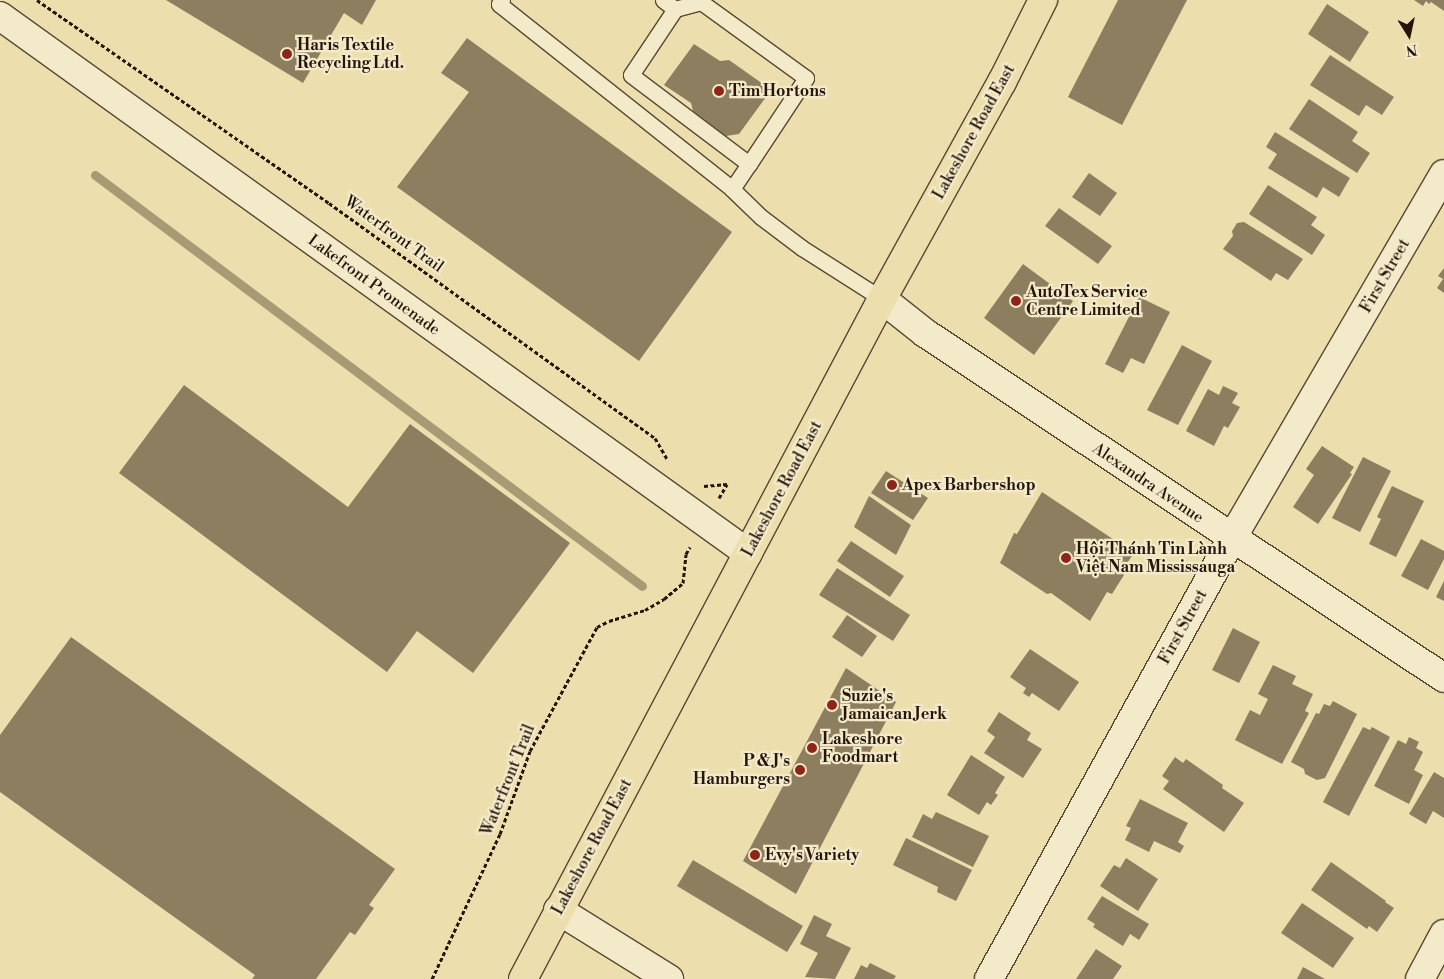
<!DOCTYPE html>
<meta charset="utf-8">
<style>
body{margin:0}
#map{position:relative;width:1444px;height:979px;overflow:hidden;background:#eddfad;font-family:"Libre Bodoni",serif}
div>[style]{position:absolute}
.stream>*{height:9px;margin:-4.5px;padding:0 4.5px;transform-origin:4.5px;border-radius:4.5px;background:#a99a76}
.building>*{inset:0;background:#8d7e5f}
.path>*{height:3px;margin-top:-1.5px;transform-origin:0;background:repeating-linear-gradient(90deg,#25150a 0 4px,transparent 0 6.5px)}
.roads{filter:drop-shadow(1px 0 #574833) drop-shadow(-1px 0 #574833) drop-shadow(0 1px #574833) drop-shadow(0 -1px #574833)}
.lane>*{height:15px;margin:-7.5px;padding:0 7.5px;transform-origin:7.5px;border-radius:7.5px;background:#f3eaca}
.street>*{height:28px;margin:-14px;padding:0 14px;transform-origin:14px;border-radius:14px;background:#f3eaca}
.primary>*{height:28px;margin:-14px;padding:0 14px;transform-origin:14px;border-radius:14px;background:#eddfad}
.dots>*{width:14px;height:14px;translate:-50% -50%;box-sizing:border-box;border:2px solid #f3eaca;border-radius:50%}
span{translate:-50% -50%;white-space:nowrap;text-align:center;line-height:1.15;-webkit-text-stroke:4.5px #f3eaca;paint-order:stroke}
.poi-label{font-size:16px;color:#25150a;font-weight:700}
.left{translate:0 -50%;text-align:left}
.right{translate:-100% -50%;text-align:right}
.street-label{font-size:16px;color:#25150a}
.north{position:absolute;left:1384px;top:10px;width:50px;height:50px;-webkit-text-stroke:4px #f3eaca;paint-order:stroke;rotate:170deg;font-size:14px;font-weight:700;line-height:20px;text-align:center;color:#25150a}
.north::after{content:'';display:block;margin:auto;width:18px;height:22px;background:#25150a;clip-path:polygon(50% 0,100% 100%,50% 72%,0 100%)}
</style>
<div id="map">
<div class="stream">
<i style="left:95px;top:175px;width:684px;rotate:36.92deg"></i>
</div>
<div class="building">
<i style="clip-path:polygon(166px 0,376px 0,362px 25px,344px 13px,303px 83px)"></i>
<i style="clip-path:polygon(1118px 0,1187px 0,1122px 125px,1068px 97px)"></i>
<i style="clip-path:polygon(1414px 0,1444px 0,1444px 11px,1431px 2px,1429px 4px,1426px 1px,1423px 6px)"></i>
<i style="clip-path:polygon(1327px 4px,1369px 32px,1350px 62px,1308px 34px)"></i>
<i style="clip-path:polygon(467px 38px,732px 232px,639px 361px,397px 187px,469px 92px,441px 73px)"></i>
<i style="clip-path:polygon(694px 44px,720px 61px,729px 60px,763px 84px,766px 97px,739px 134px,726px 136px,693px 111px,691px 103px,664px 85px)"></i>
<i style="clip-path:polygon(1330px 55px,1394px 97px,1382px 115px,1366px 105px,1359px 116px,1310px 85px)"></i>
<i style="clip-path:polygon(1309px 99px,1358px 132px,1352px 141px,1370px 153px,1357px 173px,1289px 129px)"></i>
<i style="clip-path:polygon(1275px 132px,1350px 178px,1339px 197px,1323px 187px,1317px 198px,1268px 168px,1277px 154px,1266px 147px)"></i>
<i style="clip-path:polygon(1089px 173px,1117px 193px,1100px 216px,1072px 197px)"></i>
<i style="clip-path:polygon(1268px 185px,1317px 217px,1311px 225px,1325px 235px,1312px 255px,1249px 214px)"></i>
<i style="clip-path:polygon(1059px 208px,1112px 246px,1098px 264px,1045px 226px)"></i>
<i style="clip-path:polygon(1244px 222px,1303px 259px,1288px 280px,1276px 273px,1271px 281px,1223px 249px,1233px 236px,1232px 231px,1237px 223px)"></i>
<i style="clip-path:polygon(1023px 264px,1073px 301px,1034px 355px,984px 318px)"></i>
<i style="clip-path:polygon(1444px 268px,1444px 293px,1437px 288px,1443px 279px,1438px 276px)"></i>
<i style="clip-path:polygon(1139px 297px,1170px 312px,1144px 364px,1131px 358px,1123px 373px,1105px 364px)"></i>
<i style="clip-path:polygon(1182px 345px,1212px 361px,1178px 425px,1147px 410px)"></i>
<i style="clip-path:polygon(184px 385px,348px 507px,410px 424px,570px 543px,473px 673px,417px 631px,387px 672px,119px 473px)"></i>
<i style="clip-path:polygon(1223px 386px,1238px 393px,1232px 403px,1240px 407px,1228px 428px,1224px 426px,1214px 446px,1186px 431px,1208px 389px,1219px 395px)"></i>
<i style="clip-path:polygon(1322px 446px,1354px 467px,1350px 473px,1352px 474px,1318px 524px,1293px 507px,1314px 475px,1306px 469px)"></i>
<i style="clip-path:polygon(1363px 457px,1391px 471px,1360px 532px,1332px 518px)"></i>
<i style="clip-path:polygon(886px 471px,928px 498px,913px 520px,871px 493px)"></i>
<i style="clip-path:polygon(1392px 486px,1424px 501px,1396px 557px,1369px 544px,1381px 519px,1377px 517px)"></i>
<i style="clip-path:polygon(1042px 492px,1134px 553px,1121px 572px,1124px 575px,1112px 594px,1107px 592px,1090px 621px,1051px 593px,1047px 594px,1000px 563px,1014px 533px,1017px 534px)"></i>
<i style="clip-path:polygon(869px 496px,911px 525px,896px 555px,854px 527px)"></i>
<i style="clip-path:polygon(1421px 539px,1444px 551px,1444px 559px,1428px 590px,1401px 576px)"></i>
<i style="clip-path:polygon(851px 541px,904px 576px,890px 597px,837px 561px)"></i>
<i style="clip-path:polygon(837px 568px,910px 615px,893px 641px,819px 595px)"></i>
<i style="clip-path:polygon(1444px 581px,1444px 601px,1436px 597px)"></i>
<i style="clip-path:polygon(847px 615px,877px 636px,862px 657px,832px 637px)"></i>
<i style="clip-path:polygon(1233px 628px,1260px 642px,1239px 683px,1212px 670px)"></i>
<i style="clip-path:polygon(71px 637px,395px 869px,369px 905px,374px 908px,355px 935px,350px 932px,316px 979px,252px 979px,255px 975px,0 792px,0 735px)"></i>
<i style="clip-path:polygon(1030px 649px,1079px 682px,1059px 711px,1032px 693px,1029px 697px,1023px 693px,1026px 688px,1010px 677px)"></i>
<i style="clip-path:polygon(1273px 665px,1296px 676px,1292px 684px,1313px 694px,1305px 711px,1309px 713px,1282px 764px,1235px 740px,1250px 710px,1260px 715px,1268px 699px,1258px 694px)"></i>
<i style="clip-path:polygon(846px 668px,896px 702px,796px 894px,743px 861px)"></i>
<i style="clip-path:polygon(1333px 701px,1357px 714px,1325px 778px,1317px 780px,1305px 774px,1304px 769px,1291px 762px,1316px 713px,1319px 714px,1324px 704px,1330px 706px)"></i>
<i style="clip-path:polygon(999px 712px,1031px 733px,1027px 740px,1042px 749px,1023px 778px,984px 753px,995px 737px,987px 731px)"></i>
<i style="clip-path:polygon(1363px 727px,1370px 730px,1372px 727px,1390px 737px,1349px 816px,1323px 802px)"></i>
<i style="clip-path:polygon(1409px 737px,1419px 742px,1416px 748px,1423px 752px,1414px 770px,1423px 775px,1409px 804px,1374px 786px,1398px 740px,1406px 744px)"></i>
<i style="clip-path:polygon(971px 755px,1005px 777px,995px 793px,998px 795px,991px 805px,987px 802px,979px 815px,947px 795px)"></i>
<i style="clip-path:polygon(1175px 757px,1183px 763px,1186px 759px,1223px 785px,1222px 788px,1244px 803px,1224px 832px,1163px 789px,1169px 781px,1162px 776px)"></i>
<i style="clip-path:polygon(1434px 772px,1444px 778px,1444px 818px,1433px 811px,1426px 824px,1409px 814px)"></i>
<i style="clip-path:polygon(1140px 799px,1188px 823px,1178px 842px,1184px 846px,1180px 853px,1154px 841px,1149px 852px,1125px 840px,1131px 828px,1126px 826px)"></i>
<i style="clip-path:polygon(936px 812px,989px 836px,973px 867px,912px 837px,923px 814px,932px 819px)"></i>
<i style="clip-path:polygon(906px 838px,972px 870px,956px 901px,937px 892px,938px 887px,893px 865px)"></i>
<i style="clip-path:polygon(1126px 858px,1158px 879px,1138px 911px,1100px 886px,1114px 865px,1120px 868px)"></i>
<i style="clip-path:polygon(693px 860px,803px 926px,787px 952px,677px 886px)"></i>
<i style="clip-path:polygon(1331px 862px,1386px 901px,1385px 902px,1394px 908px,1377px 932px,1369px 926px,1367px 929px,1311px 890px)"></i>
<i style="clip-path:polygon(1102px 896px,1149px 924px,1139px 940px,1130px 934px,1123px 946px,1093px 927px,1095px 924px,1087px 919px)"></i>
<i style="clip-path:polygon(1302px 903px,1354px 938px,1333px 968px,1281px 933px)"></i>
<i style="clip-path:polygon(814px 915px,832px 924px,826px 936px,851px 948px,835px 979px,805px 977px,818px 953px,800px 944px)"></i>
<i style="clip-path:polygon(1096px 949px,1122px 966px,1113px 979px,1076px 979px)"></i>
<i style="clip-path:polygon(870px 963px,896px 976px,894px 979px,854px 979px,861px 965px,867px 968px)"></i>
<i style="clip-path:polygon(1303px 967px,1325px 979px,1297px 979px)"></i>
</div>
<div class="path">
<i style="left:37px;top:0;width:356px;rotate:34.8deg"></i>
<i style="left:329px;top:203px;width:402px;rotate:35.8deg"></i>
<i style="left:655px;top:438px;width:24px;rotate:60deg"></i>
<i style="left:704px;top:486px;width:23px;rotate:-5deg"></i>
<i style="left:719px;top:498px;width:16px;rotate:-60deg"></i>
<i style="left:432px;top:979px;width:160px;rotate:-64.9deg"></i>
<i style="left:500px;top:834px;width:88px;rotate:-70.1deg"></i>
<i style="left:530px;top:751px;width:141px;rotate:-61.6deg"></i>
<i style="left:597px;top:627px;width:13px;rotate:-27deg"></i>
<i style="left:609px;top:621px;width:38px;rotate:-17deg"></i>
<i style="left:645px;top:610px;width:22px;rotate:-30deg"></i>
<i style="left:664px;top:599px;width:25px;rotate:-40deg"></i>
<i style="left:683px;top:583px;width:29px;rotate:-84deg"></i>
<i style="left:686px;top:554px;width:8px;rotate:-60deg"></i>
</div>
<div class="roads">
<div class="lane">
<i style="left:502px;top:0;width:5px;rotate:127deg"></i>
<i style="left:499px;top:4px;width:298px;rotate:38.4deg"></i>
<i style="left:732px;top:189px;width:40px;rotate:44deg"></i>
<i style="left:761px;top:217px;width:51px;rotate:37.1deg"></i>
<i style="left:802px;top:248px;width:95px;rotate:32.5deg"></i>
<i style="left:663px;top:0;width:15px;rotate:37deg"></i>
<i style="left:732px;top:189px;width:30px;rotate:-56deg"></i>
<i style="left:749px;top:164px;width:103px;rotate:-56.5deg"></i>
<i style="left:806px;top:78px;width:130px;rotate:-144.1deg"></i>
<i style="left:701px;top:2px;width:27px;rotate:165deg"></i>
<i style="left:675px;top:9px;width:79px;rotate:123.7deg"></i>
<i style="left:631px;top:75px;width:148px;rotate:37deg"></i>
</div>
<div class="street">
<i style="left:0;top:16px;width:921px;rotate:35.68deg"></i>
<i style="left:882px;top:299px;width:55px;rotate:38.3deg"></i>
<i style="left:925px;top:333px;width:623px;rotate:33.61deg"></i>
<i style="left:558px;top:910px;width:131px;rotate:31.9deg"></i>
<i style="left:989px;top:979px;width:504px;rotate:-61.14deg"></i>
<i style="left:1232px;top:538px;width:421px;rotate:-59.8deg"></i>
<i style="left:1420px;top:979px;width:51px;rotate:-61.9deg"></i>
</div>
<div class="primary">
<i style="left:523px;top:979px;width:769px;rotate:-62.17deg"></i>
<i style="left:882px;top:299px;width:248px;rotate:-61.1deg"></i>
<i style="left:1002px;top:82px;width:92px;rotate:-63.4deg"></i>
</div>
</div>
<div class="dots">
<i style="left:287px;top:54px;background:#8f2418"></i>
<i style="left:719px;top:91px;background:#8f2418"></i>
<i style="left:1016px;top:301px;background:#8f2418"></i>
<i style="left:892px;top:485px;background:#8f2418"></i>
<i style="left:1066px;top:558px;background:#8f2418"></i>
<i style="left:832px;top:705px;background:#8f2418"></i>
<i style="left:812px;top:748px;background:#8f2418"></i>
<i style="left:800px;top:770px;background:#8f2418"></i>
<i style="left:755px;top:855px;background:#8f2418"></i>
</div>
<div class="poi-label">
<span class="left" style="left:297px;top:54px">Haris Textile<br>Recycling Ltd.</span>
<span class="left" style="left:729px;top:91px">Tim Hortons</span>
<span class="left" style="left:1026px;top:301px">AutoTex Service<br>Centre Limited</span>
<span class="left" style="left:902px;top:485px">Apex Barbershop</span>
<span class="left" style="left:1076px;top:558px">Hội Thánh Tin Lành<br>Việt Nam Mississauga</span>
<span class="left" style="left:842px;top:705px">Suzie's<br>Jamaican Jerk</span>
<span class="left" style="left:822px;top:748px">Lakeshore<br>Foodmart</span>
<span class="right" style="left:790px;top:770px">P &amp; J's<br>Hamburgers</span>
<span class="left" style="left:765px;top:855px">Evy's Variety</span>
</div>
<div class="street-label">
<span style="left:974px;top:132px;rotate:-61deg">Lakeshore Road East</span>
<span style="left:394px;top:234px;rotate:36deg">Waterfront Trail</span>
<span style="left:1385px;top:276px;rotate:-60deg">First Street</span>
<span style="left:374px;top:285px;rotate:36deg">Lakefront Promenade</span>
<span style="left:1148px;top:483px;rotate:34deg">Alexandra Avenue</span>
<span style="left:782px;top:489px;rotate:-62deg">Lakeshore Road East</span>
<span style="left:1183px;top:627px;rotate:-61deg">First Street</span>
<span style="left:508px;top:780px;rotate:-68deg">Waterfront Trail</span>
<span style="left:592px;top:847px;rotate:-62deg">Lakeshore Road East</span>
</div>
<div class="north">N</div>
</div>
